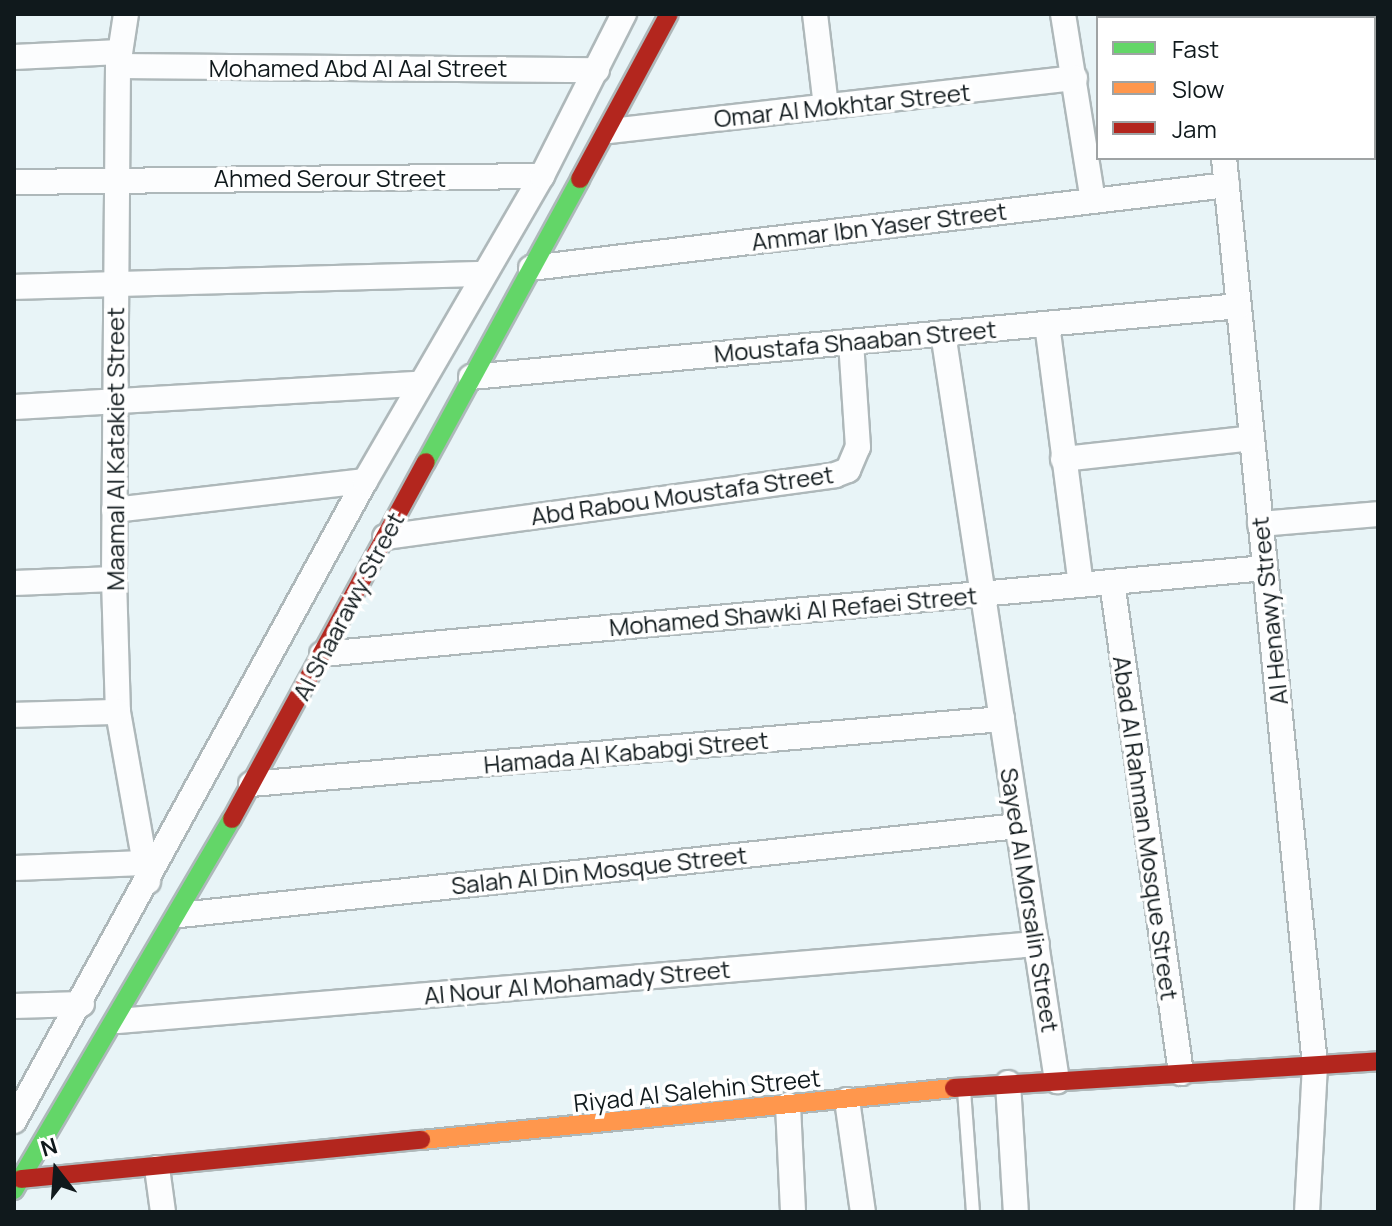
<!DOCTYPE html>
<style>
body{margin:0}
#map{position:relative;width:1392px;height:1226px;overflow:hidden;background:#e8f4f7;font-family:Manrope,sans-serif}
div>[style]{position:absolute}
.roads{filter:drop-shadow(2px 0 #aeb8ba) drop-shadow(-2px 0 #aeb8ba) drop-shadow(0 2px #aeb8ba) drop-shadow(0 -2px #aeb8ba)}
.lane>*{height:12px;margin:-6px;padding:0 6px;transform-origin:6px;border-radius:6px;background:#fcfdfe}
.street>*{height:24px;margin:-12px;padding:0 12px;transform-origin:12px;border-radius:12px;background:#fcfdfe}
.fast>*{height:18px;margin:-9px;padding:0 9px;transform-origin:9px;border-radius:9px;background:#63d668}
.slow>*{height:18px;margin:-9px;padding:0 9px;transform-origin:9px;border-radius:9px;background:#ff974d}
.jam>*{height:18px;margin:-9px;padding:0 9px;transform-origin:9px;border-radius:9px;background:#b3261e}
span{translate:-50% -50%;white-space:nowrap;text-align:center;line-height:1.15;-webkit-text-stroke:7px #fff;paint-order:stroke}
.street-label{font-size:24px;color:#10191c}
.frame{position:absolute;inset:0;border:16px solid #10191c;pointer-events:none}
.legend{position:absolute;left:1096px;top:16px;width:280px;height:144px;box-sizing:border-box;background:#fff;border:2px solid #9fa3a4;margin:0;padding:10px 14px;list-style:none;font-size:24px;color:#10191c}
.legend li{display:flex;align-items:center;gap:16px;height:40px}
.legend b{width:40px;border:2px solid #9fa3a4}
.north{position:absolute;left:16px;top:1130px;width:80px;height:80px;-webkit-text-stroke:6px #fff;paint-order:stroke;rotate:343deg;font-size:22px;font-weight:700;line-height:32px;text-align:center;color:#10191c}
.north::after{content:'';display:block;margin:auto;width:28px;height:36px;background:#10191c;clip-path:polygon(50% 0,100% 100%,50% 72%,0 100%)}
</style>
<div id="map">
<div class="roads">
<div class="lane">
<i style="left:964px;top:1090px;width:122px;rotate:85.8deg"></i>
</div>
<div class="street">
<i style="left:126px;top:14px;width:53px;rotate:98.7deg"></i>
<i style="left:118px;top:66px;width:513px;rotate:90.45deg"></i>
<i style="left:114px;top:579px;width:133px;rotate:88.3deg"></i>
<i style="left:118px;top:712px;width:172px;rotate:79.9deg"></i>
<i style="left:815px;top:14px;width:93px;rotate:83.2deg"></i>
<i style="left:1063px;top:14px;width:189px;rotate:80.9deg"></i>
<i style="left:1209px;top:14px;width:4px;rotate:76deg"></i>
<i style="left:1361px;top:14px;width:4px;rotate:76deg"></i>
<i style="left:14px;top:57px;width:106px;rotate:-2.7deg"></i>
<i style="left:118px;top:66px;width:479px;rotate:0.5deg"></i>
<i style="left:1374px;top:111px;width:30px;rotate:82deg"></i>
<i style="left:610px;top:131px;width:468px;rotate:-6.5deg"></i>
<i style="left:1224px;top:158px;width:912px;rotate:84.27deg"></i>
<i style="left:1315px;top:1065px;width:147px;rotate:93.1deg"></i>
<i style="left:14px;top:182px;width:528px;rotate:-0.65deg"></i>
<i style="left:531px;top:268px;width:701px;rotate:-6.8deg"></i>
<i style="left:14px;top:287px;width:470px;rotate:-1.6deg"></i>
<i style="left:1047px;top:324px;width:263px;rotate:82.6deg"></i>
<i style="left:943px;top:333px;width:757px;rotate:81.33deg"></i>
<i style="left:471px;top:377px;width:771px;rotate:-5.28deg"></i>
<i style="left:14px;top:407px;width:406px;rotate:-3.3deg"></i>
<i style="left:1063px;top:459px;width:190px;rotate:-6.3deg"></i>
<i style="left:114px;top:510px;width:253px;rotate:-6.6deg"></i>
<i style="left:1260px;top:524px;width:118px;rotate:-4.8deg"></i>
<i style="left:385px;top:537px;width:454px;rotate:-7.8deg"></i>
<i style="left:835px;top:475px;width:14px;rotate:-21deg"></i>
<i style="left:848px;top:470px;width:25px;rotate:-67deg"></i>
<i style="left:858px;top:447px;width:105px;rotate:-93.8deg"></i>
<i style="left:1112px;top:582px;width:496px;rotate:82deg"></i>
<i style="left:14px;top:583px;width:100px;rotate:-2.3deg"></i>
<i style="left:322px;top:654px;width:947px;rotate:-5.21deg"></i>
<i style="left:14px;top:715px;width:104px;rotate:-1.7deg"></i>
<i style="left:251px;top:784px;width:754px;rotate:-4.95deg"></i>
<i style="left:14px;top:868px;width:131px;rotate:-2.2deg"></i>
<i style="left:180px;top:915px;width:843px;rotate:-6.06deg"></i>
<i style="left:14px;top:1006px;width:68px;rotate:-1.7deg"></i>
<i style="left:118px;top:1021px;width:922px;rotate:-4.79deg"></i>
<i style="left:1008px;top:1083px;width:129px;rotate:86.5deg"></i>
<i style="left:847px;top:1100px;width:113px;rotate:81.9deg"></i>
<i style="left:788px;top:1105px;width:107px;rotate:87.3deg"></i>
<i style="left:14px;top:1121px;width:730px;rotate:-61.26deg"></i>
<i style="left:365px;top:481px;width:353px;rotate:-59.9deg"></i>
<i style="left:542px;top:176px;width:182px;rotate:-63.2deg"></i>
<i style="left:157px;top:1168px;width:44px;rotate:82.2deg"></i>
</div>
<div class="fast">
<i style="left:426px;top:462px;width:322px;rotate:-61.4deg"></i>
<i style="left:14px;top:1190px;width:430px;rotate:-59.6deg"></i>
</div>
<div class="slow">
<i style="left:421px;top:1140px;width:536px;rotate:-5.57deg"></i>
</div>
<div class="jam">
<i style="left:580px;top:179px;width:187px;rotate:-61.7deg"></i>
<i style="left:232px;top:819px;width:406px;rotate:-61.5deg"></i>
<i style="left:954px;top:1088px;width:425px;rotate:-3.6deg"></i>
<i style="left:21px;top:1179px;width:402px;rotate:-5.6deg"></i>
</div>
</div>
<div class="street-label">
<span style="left:358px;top:68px">Mohamed Abd Al Aal Street</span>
<span style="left:842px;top:105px;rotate:-6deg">Omar Al Mokhtar Street</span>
<span style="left:330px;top:178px">Ahmed Serour Street</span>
<span style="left:879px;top:226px;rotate:-7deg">Ammar Ibn Yaser Street</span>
<span style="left:855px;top:341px;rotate:-5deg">Moustafa Shaaban Street</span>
<span style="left:115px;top:449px;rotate:-90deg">Maamal Al Katakiet Street</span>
<span style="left:682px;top:495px;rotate:-8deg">Abd Rabou Moustafa Street</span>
<span style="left:348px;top:606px;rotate:-62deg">Al Shaarawy Street</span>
<span style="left:793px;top:611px;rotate:-5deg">Mohamed Shawki Al Refaei Street</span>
<span style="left:1269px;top:611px;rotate:-96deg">Al Henawy Street</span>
<span style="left:626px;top:752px;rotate:-5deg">Hamada Al Kababgi Street</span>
<span style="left:1146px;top:828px;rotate:82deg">Abad Al Rahman Mosque Street</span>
<span style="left:599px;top:870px;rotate:-6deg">Salah Al Din Mosque Street</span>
<span style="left:1030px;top:900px;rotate:81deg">Sayed Al Morsalin Street</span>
<span style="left:577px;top:982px;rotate:-5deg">Al Nour Al Mohamady Street</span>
<span style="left:697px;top:1090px;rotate:-6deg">Riyad Al Salehin Street</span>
</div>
<div class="frame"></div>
<ul class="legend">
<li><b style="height:10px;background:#63d668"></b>Fast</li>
<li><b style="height:10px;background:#ff974d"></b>Slow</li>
<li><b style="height:10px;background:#b3261e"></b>Jam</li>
</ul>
<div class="north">N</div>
</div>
